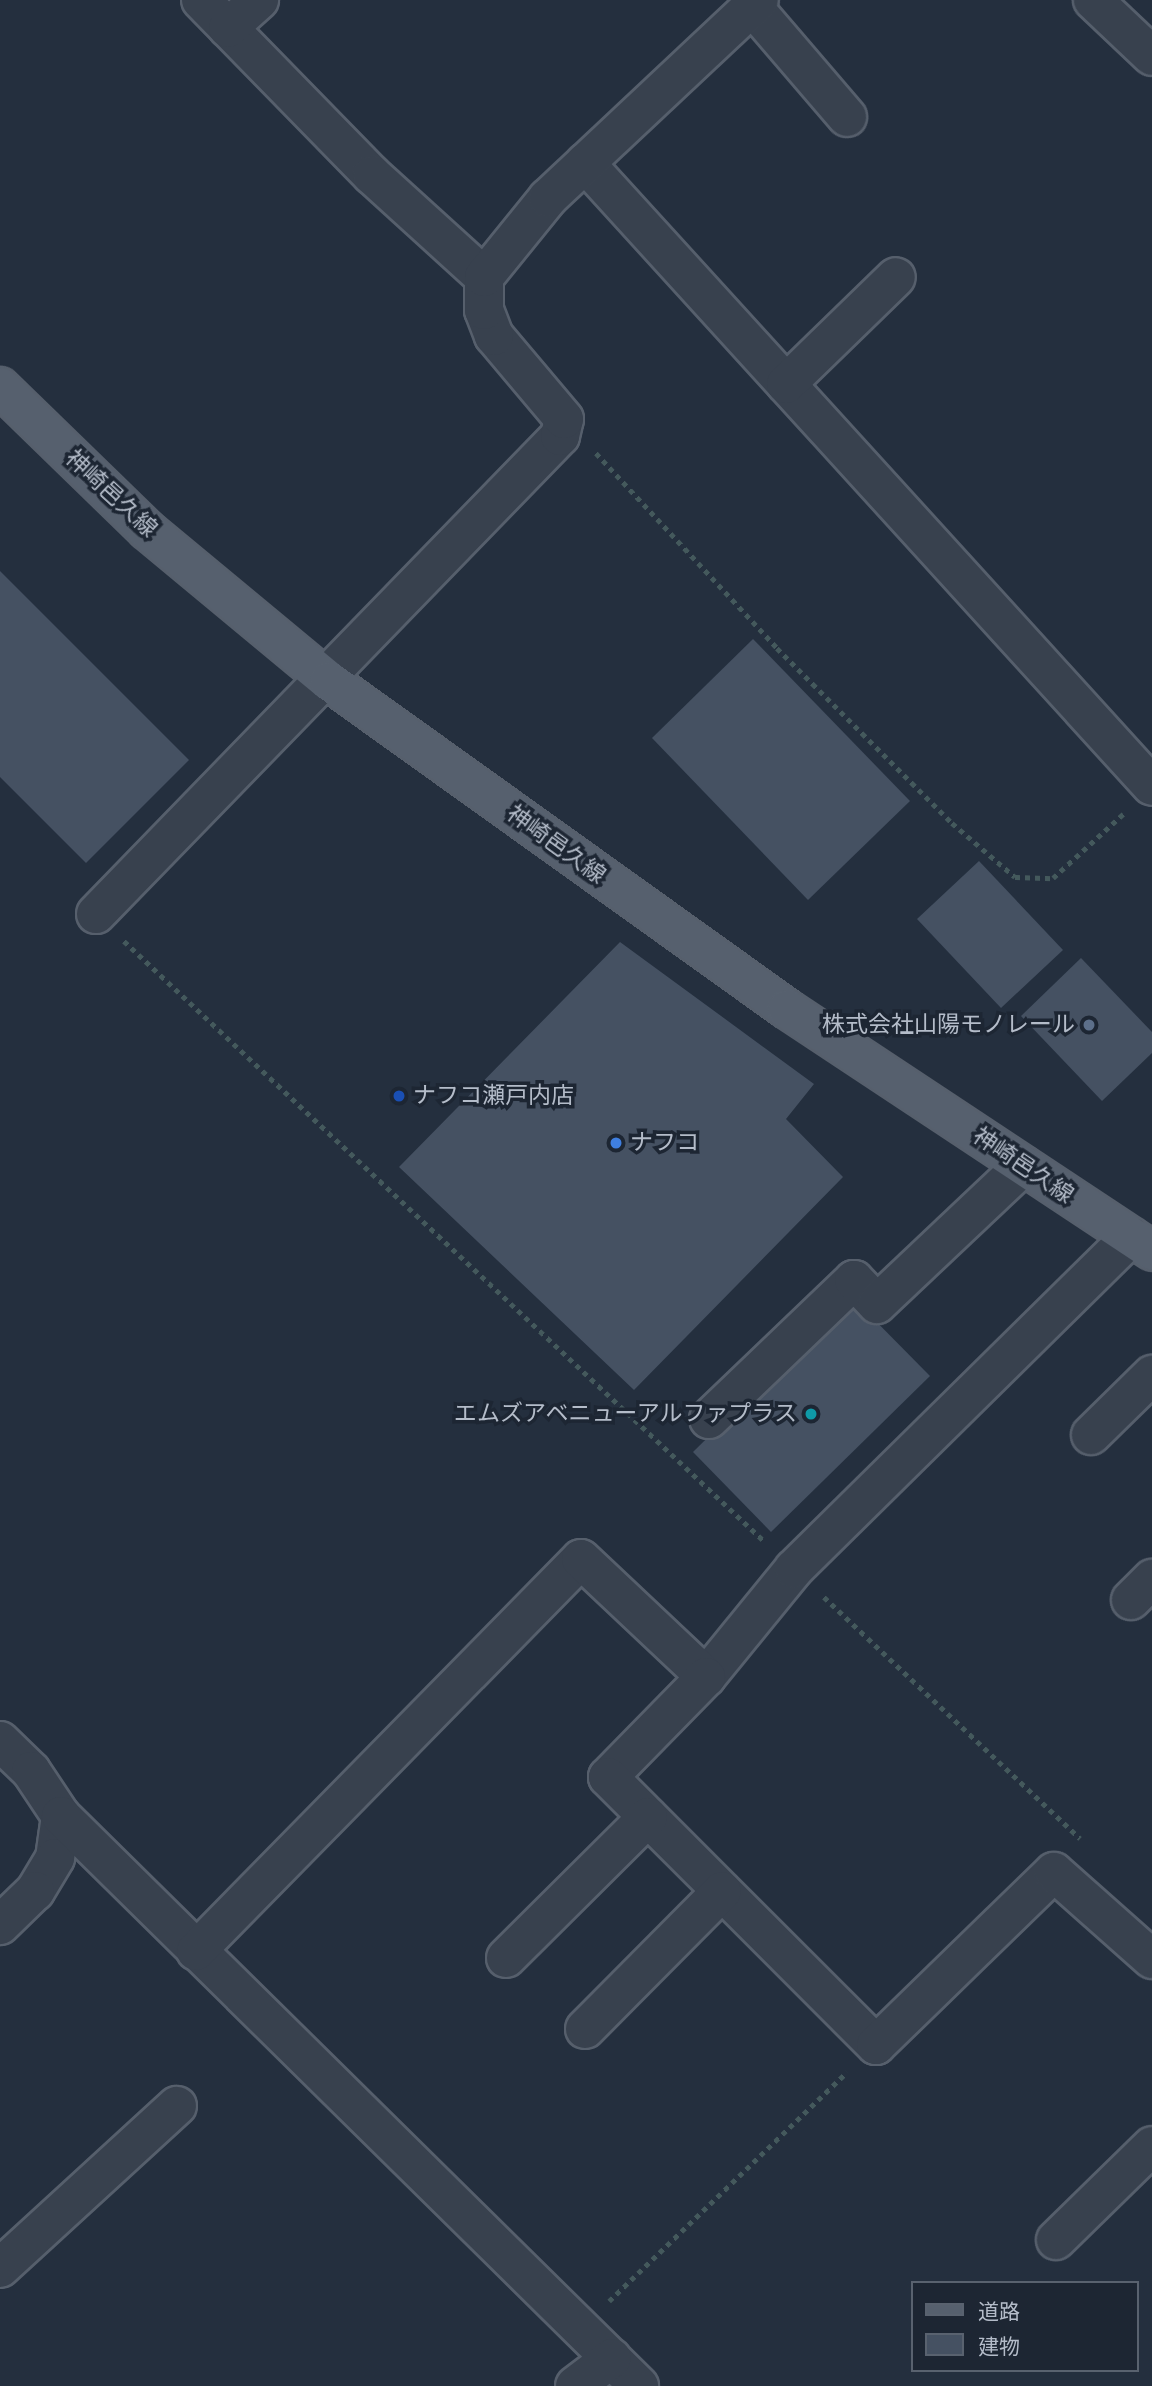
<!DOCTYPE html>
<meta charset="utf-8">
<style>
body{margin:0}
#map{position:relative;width:1152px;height:2386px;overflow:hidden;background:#242f3e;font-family:"Sofia Sans Condensed","Noto Sans JP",sans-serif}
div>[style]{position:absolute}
.building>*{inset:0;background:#455162}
.path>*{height:4.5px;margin-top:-2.25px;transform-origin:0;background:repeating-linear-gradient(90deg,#44595c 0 5px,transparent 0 10px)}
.roads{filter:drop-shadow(2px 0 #565f6c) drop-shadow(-2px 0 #565f6c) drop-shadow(0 2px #565f6c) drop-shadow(0 -2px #565f6c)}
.minor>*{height:38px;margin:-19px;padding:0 19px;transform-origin:19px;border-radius:19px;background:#38414e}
.major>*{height:38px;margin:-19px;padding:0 19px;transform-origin:19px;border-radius:19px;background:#56606e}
.dots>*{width:19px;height:19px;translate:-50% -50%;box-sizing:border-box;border:4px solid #1d2633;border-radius:50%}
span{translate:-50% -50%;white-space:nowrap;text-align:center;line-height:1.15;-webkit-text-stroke:7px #1d2633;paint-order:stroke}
.street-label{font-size:23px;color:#b4bcc9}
.poi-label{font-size:23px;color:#b4bcc9}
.right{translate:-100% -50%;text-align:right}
.left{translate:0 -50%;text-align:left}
.legend{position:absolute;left:911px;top:2281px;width:228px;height:91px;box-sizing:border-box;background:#1d2633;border:2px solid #59626f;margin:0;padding:9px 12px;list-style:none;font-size:21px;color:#b4bcc9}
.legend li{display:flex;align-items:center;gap:14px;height:35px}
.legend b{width:35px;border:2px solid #59626f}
</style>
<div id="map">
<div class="building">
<i style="clip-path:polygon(0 571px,189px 760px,86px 863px,0 777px)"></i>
<i style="clip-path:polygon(753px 639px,910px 801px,808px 900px,652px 738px)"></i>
<i style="clip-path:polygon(979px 861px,1063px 950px,1001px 1008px,917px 919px)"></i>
<i style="clip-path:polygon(620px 942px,814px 1084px,786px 1119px,843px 1177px,634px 1390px,399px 1167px)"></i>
<i style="clip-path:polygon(1081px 958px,1152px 1032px,1152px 1053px,1102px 1101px,1021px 1016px)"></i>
<i style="clip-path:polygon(851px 1296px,930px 1376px,771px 1532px,693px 1452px)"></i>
</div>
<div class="path">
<i style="left:596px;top:453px;width:266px;rotate:47.1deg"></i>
<i style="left:777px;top:648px;width:247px;rotate:45deg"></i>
<i style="left:952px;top:823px;width:83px;rotate:40.6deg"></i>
<i style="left:1015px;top:877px;width:38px;rotate:2deg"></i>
<i style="left:1053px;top:878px;width:95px;rotate:-42.4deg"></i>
<i style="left:124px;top:941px;width:877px;rotate:43.15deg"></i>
<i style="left:824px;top:1597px;width:352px;rotate:43.3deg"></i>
<i style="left:609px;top:2301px;width:330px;rotate:-43.9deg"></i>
</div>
<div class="roads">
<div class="minor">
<i style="left:201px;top:0;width:245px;rotate:45.7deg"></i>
<i style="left:372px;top:175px;width:151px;rotate:42.3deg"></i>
<i style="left:1093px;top:0;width:81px;rotate:43.5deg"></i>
<i style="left:752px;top:6px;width:146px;rotate:49.4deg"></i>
<i style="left:228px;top:28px;width:42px;rotate:-42.1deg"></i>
<i style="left:585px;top:163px;width:842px;rotate:47.69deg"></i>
<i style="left:786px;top:384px;width:153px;rotate:-44.2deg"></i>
<i style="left:96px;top:914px;width:666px;rotate:-45.85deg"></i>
<i style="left:560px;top:436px;width:17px;rotate:-77deg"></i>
<i style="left:564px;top:419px;width:109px;rotate:-130.1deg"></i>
<i style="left:494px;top:336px;width:28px;rotate:-111deg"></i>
<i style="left:484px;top:310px;width:33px;rotate:-90deg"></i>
<i style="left:484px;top:277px;width:102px;rotate:-51deg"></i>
<i style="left:548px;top:198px;width:289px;rotate:-43.2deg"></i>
<i style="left:709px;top:1419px;width:201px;rotate:-43.8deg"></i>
<i style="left:854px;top:1280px;width:33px;rotate:46deg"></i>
<i style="left:877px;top:1304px;width:201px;rotate:-43.4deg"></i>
<i style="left:1091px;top:1435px;width:86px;rotate:-44.5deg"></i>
<i style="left:1131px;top:1600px;width:30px;rotate:-45deg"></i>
<i style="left:706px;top:1677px;width:139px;rotate:-50.8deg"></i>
<i style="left:794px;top:1569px;width:473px;rotate:-44.6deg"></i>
<i style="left:0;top:1741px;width:43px;rotate:44.1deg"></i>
<i style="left:31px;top:1771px;width:54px;rotate:56.3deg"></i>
<i style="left:61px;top:1816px;width:42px;rotate:98.1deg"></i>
<i style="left:55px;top:1858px;width:39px;rotate:121deg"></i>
<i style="left:35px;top:1891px;width:49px;rotate:135.8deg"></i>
<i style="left:61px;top:1816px;width:812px;rotate:44.6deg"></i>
<i style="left:196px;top:1951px;width:549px;rotate:-45.52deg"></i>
<i style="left:581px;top:1559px;width:172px;rotate:43.3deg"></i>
<i style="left:706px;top:1677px;width:140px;rotate:134.4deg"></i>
<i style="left:608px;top:1777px;width:379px;rotate:45deg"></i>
<i style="left:876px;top:2045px;width:248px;rotate:-44.2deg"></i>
<i style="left:1054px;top:1872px;width:131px;rotate:41.6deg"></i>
<i style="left:506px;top:1958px;width:200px;rotate:-44.8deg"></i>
<i style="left:585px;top:2029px;width:194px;rotate:-45.2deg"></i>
<i style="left:1056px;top:2240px;width:134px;rotate:-44.4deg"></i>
<i style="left:0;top:2268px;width:240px;rotate:-42.5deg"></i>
<i style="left:575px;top:2386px;width:46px;rotate:-37.1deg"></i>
</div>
<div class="major">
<i style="left:0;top:387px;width:205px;rotate:44.2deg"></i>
<i style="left:147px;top:530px;width:236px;rotate:39.7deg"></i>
<i style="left:329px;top:681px;width:563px;rotate:35.61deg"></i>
<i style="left:787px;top:1009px;width:438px;rotate:33.5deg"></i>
</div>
</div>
<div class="dots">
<i style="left:1089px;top:1025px;background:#5c6f8a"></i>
<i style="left:399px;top:1096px;background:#1a4fb4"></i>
<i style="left:616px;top:1143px;background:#3f7fe0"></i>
<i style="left:811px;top:1414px;background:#0f9aa8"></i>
</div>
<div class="street-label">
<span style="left:111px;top:494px;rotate:43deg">神崎邑久線</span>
<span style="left:556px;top:845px;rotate:36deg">神崎邑久線</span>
<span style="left:1023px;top:1166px;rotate:34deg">神崎邑久線</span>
</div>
<div class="poi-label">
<span class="right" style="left:1075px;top:1025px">株式会社山陽モノレール</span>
<span class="left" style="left:413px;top:1096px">ナフコ瀬戸内店</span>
<span class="left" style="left:630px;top:1143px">ナフコ</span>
<span class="right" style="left:797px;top:1414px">エムズアベニューアルファプラス</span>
</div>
<ul class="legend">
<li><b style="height:9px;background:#56606e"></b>道路</li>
<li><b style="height:19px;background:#455162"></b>建物</li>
</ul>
</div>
